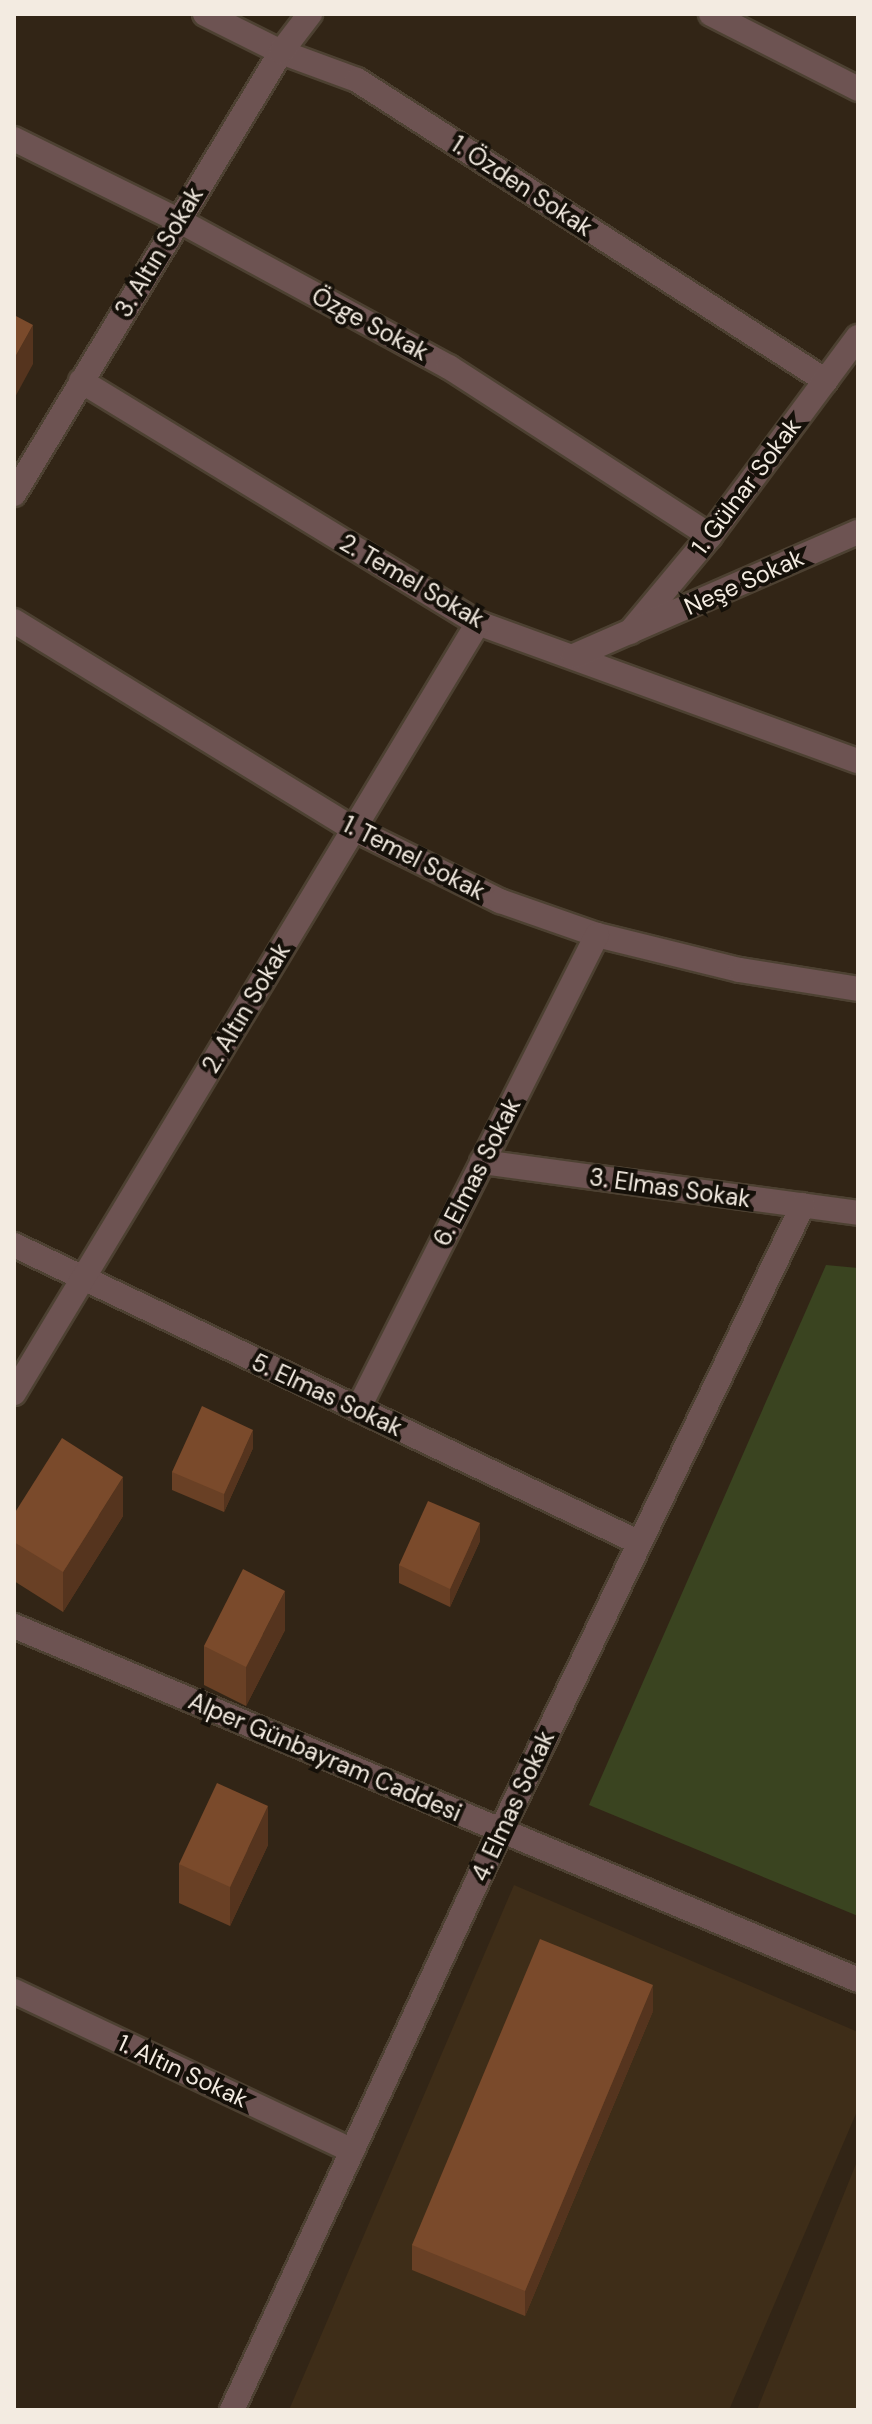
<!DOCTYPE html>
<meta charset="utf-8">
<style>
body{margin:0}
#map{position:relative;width:872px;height:2424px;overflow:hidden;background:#322516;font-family:"DM Sans",sans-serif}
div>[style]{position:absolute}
.built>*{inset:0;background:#3e2d18}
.green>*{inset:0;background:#3a4420}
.roads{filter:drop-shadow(2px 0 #4d4132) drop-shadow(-2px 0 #4d4132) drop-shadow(0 2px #4d4132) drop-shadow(0 -2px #4d4132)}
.street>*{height:24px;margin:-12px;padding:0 12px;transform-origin:12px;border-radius:12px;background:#6d5352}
.wall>*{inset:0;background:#694025}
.shaded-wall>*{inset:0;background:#55341e}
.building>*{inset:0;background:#7a4a2b}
span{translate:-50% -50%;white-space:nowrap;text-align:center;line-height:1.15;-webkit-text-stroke:8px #151009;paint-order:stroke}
.street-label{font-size:24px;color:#f3ebe1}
.frame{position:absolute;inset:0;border:16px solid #f3ebe1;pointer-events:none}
</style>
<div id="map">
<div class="built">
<i style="clip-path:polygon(514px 1885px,858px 2032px,858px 2109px,729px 2410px,289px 2410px)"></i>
<i style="clip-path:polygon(858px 2159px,858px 2410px,757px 2410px)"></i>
</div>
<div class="green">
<i style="clip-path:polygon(826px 1265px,858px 1268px,858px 1916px,589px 1805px)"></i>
</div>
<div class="roads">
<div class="street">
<i style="left:205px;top:14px;width:85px;rotate:26.6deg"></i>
<i style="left:281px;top:52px;width:81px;rotate:20.2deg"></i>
<i style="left:357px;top:80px;width:557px;rotate:32.69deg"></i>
<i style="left:711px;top:14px;width:165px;rotate:27deg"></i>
<i style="left:14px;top:139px;width:183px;rotate:26.3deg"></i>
<i style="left:178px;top:220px;width:308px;rotate:28.5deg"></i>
<i style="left:449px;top:367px;width:311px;rotate:32.9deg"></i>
<i style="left:81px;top:381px;width:465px;rotate:31.4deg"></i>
<i style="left:478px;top:623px;width:404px;rotate:20deg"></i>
<i style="left:14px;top:494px;width:516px;rotate:-58.86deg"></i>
<i style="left:281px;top:52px;width:48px;rotate:-52.7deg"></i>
<i style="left:14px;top:621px;width:399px;rotate:31.5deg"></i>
<i style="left:354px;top:829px;width:163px;rotate:26.3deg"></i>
<i style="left:500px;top:901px;width:103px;rotate:19.3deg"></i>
<i style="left:597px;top:935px;width:147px;rotate:13.8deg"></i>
<i style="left:740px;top:970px;width:120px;rotate:9.1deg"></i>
<i style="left:630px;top:632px;width:125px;rotate:-50.2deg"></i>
<i style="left:710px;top:536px;width:248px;rotate:-53.4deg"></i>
<i style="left:574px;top:656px;width:310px;rotate:-23.6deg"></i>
<i style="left:482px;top:1162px;width:379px;rotate:7.7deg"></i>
<i style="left:14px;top:1245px;width:693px;rotate:25.46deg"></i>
<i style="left:14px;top:1393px;width:899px;rotate:-58.93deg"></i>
<i style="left:358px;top:1409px;width:531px;rotate:-63.24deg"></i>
<i style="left:14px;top:1626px;width:915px;rotate:22.75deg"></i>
<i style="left:14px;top:1991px;width:374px;rotate:25.3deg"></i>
<i style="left:232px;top:2410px;width:639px;rotate:-65.12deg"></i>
<i style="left:501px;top:1830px;width:694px;rotate:-64.21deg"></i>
</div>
</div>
<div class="wall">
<i style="clip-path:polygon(253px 1448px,224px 1512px,172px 1490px,172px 1472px)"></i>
<i style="clip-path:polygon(14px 1514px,123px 1516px,63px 1612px,14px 1581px)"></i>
<i style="clip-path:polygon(480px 1541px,450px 1607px,399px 1583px,399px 1565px)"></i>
<i style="clip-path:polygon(285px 1630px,246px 1706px,204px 1685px,204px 1646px)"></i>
<i style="clip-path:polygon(268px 1845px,230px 1926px,179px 1903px,179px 1864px)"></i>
<i style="clip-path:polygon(653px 2011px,525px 2316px,412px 2270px,412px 2245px)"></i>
</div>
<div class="shaded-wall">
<i style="clip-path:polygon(33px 325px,33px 364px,14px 399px,14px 359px)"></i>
<i style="clip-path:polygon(253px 1430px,253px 1448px,224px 1512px,224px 1494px)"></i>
<i style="clip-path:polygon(123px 1477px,123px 1516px,63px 1612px,63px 1572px)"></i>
<i style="clip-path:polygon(480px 1523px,480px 1541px,450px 1607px,450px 1589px)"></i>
<i style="clip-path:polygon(285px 1591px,285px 1630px,246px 1706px,246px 1667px)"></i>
<i style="clip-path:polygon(268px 1806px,268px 1845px,230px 1926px,230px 1887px)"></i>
<i style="clip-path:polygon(653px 1985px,653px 2011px,525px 2316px,525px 2291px)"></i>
</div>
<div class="building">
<i style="clip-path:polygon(14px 315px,33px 325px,14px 359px)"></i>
<i style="clip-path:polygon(202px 1406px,253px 1430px,224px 1494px,172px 1472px)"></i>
<i style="clip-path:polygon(62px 1438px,123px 1477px,63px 1572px,14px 1542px,14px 1514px)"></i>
<i style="clip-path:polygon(428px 1501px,480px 1523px,450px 1589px,399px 1565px)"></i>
<i style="clip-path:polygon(243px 1569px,285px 1591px,246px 1667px,204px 1646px)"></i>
<i style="clip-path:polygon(217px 1783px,268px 1806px,230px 1887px,179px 1864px)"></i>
<i style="clip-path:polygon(540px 1939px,653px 1985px,525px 2291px,412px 2245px)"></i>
</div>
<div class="street-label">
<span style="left:522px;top:186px;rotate:33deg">1. Özden Sokak</span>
<span style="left:159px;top:252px;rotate:-59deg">3. Altın Sokak</span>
<span style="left:370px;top:324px;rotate:28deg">Özge Sokak</span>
<span style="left:746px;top:486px;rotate:-53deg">1. Gülnar Sokak</span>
<span style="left:412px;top:581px;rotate:30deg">2. Temel Sokak</span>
<span style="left:744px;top:582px;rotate:-24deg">Neşe Sokak</span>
<span style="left:414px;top:858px;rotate:27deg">1. Temel Sokak</span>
<span style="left:246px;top:1008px;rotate:-59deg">2. Altın Sokak</span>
<span style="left:477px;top:1172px;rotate:-63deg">6. Elmas Sokak</span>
<span style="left:670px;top:1188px;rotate:8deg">3. Elmas Sokak</span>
<span style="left:327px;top:1395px;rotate:25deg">5. Elmas Sokak</span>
<span style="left:325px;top:1757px;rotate:23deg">Alper Günbayram Caddesi</span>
<span style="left:513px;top:1806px;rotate:-65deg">4. Elmas Sokak</span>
<span style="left:183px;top:2071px;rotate:25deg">1. Altın Sokak</span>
</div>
<div class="frame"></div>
</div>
